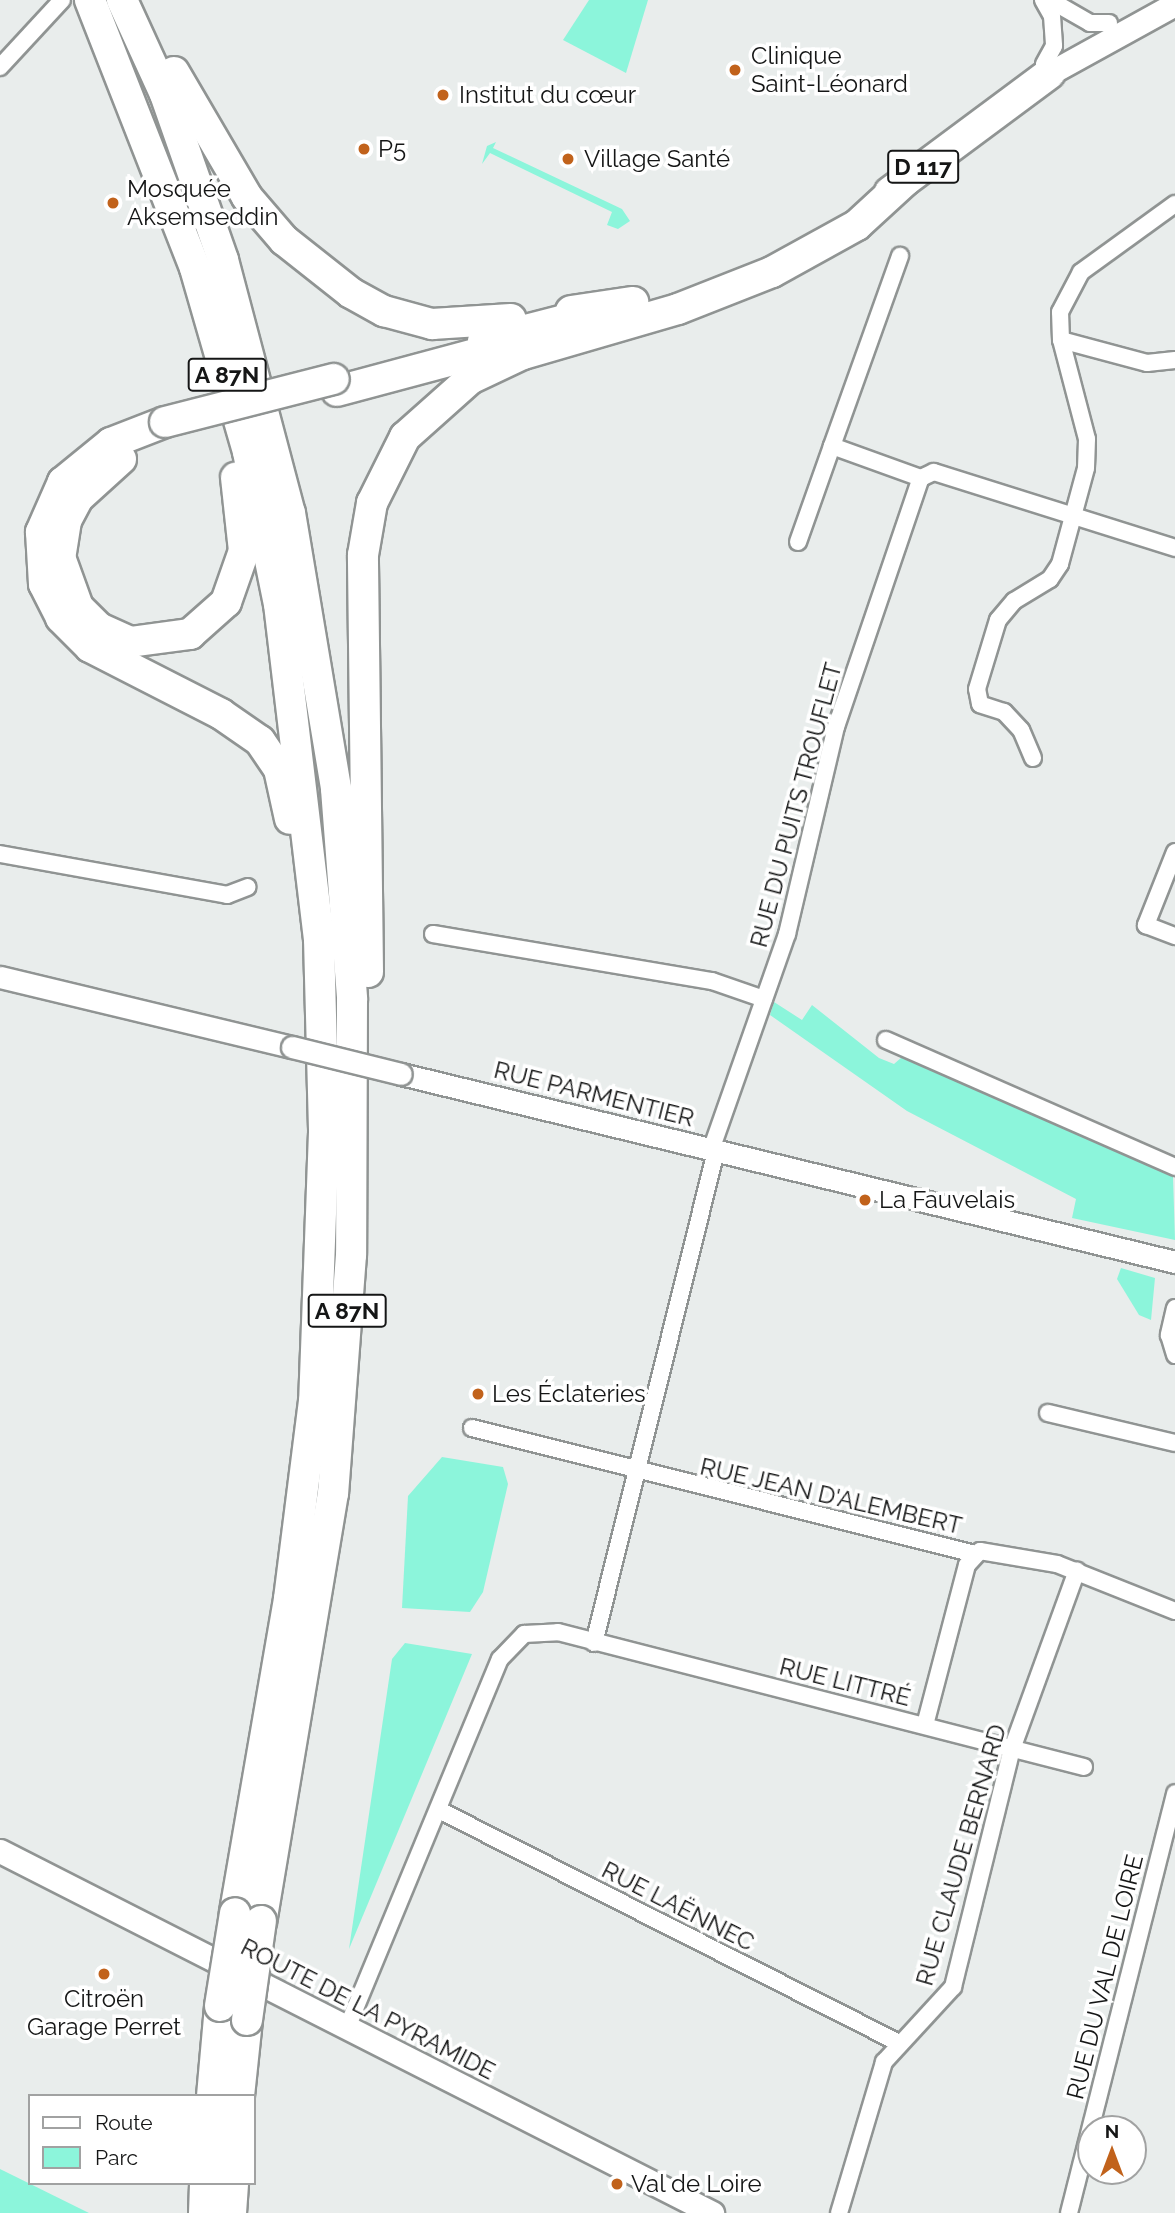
<!DOCTYPE html>
<meta charset="utf-8">
<style>
body{margin:0}
#map{position:relative;width:1175px;height:2213px;overflow:hidden;background:#e9edec;font-family:Raleway,sans-serif}
div>[style]{position:absolute}
.green>*{inset:0;background:#8cf5db}
.roads{filter:drop-shadow(2px 0 #909493) drop-shadow(-2px 0 #909493) drop-shadow(0 2px #909493) drop-shadow(0 -2px #909493)}
.minor>*{height:16px;margin:-8px;padding:0 8px;transform-origin:8px;border-radius:8px;background:#fff}
.tertiary>*{height:21px;margin:-10.5px;padding:0 10.5px;transform-origin:10.5px;border-radius:10.5px;background:#fff}
.secondary>*{height:23px;margin:-11.5px;padding:0 11.5px;transform-origin:11.5px;border-radius:11.5px;background:#fff}
.motorway>*{height:30px;margin:-15px;padding:0 15px;transform-origin:15px;border-radius:15px;background:#fff}
.bridges{filter:drop-shadow(2px 0 #909493) drop-shadow(-2px 0 #909493) drop-shadow(0 2px #909493) drop-shadow(0 -2px #909493)}
.tertiary-bridge>*{height:21px;margin:-10.5px;padding:0 10.5px;transform-origin:10.5px;border-radius:10.5px;background:#fff}
.motorway-bridge>*{height:30px;margin:-15px;padding:0 15px;transform-origin:15px;border-radius:15px;background:#fff}
.dots>*{width:19px;height:19px;translate:-50% -50%;box-sizing:border-box;border:4px solid #fff;border-radius:50%}
span{translate:-50% -50%;white-space:nowrap;text-align:center;line-height:1.15;-webkit-text-stroke:7px #fff;paint-order:stroke}
.shield-label span{padding:2px 5px;background:#fff;border:2px solid;border-radius:5px;-webkit-text-stroke-width:0}
.shield-label{font-size:23px;color:#151616;font-weight:700}
.poi-label{font-size:24px;color:#151616}
.left{translate:0 -50%;text-align:left}
.street-label{font-size:24px;color:#151616}
.legend{position:absolute;left:28px;top:2094px;width:228px;height:91px;box-sizing:border-box;background:#fff;border:2px solid #a1a2a2;margin:0;padding:9px 12px;list-style:none;font-size:21px;color:#151616}
.legend li{display:flex;align-items:center;gap:14px;height:35px}
.legend b{width:35px;border:2px solid #a1a2a2}
.north{position:absolute;left:1077px;top:2115px;width:70px;height:70px;box-sizing:border-box;background:#fff;border:2px solid #a1a2a2;border-radius:50%;rotate:0deg;font-size:19px;font-weight:700;line-height:28px;text-align:center;color:#151616}
.north::after{content:'';display:block;margin:auto;width:24px;height:32px;background:#c1621b;clip-path:polygon(50% 0,100% 100%,50% 72%,0 100%)}
</style>
<div id="map">
<div class="green">
<i style="clip-path:polygon(589px 0,648px 0,626px 73px,563px 40px)"></i>
<i style="clip-path:polygon(496px 142px,493px 148px,622px 209px,630px 221px,618px 229px,607px 225px,612px 212px,490px 153px,482px 164px,487px 146px)"></i>
<i style="clip-path:polygon(774px 1002px,802px 1020px,812px 1005px,879px 1058px,894px 1064px,902px 1057px,934px 1070px,1173px 1176px,1175px 1240px,1072px 1218px,1076px 1199px,907px 1111px,770px 1015px)"></i>
<i style="clip-path:polygon(1121px 1268px,1155px 1278px,1151px 1320px,1139px 1315px,1117px 1279px)"></i>
<i style="clip-path:polygon(442px 1457px,503px 1467px,508px 1484px,483px 1592px,470px 1612px,402px 1608px,408px 1496px)"></i>
<i style="clip-path:polygon(405px 1643px,472px 1654px,349px 1949px,392px 1659px)"></i>
<i style="clip-path:polygon(0 2169px,89px 2213px,0 2213px)"></i>
</div>
<div class="roads">
<div class="minor">
<i style="left:1043px;top:0;width:18px;rotate:61deg"></i>
<i style="left:1052px;top:16px;width:30px;rotate:86deg"></i>
<i style="left:1054px;top:46px;width:21px;rotate:119deg"></i>
<i style="left:1050px;top:0;width:46px;rotate:29.9deg"></i>
<i style="left:1090px;top:23px;width:19px"></i>
<i style="left:0;top:67px;width:91px;rotate:-47.2deg"></i>
<i style="left:1061px;top:340px;width:89px;rotate:15deg"></i>
<i style="left:1147px;top:363px;width:28px;rotate:-6deg"></i>
<i style="left:832px;top:446px;width:202px;rotate:-70.3deg"></i>
<i style="left:798px;top:542px;width:102px;rotate:-70.5deg"></i>
<i style="left:832px;top:446px;width:95px;rotate:19.8deg"></i>
<i style="left:1033px;top:758px;width:30px;rotate:-113deg"></i>
<i style="left:1021px;top:730px;width:25px;rotate:-133deg"></i>
<i style="left:1004px;top:712px;width:25px;rotate:-162deg"></i>
<i style="left:980px;top:704px;width:15px;rotate:-101deg"></i>
<i style="left:977px;top:689px;width:72px;rotate:-73.1deg"></i>
<i style="left:998px;top:620px;width:25px;rotate:-50deg"></i>
<i style="left:1014px;top:601px;width:42px;rotate:-31.4deg"></i>
<i style="left:1050px;top:579px;width:18px;rotate:-56deg"></i>
<i style="left:1060px;top:564px;width:99px;rotate:-74.8deg"></i>
<i style="left:1086px;top:468px;width:29px;rotate:-88deg"></i>
<i style="left:1087px;top:439px;width:102px;rotate:-104.7deg"></i>
<i style="left:1061px;top:340px;width:28px;rotate:-92deg"></i>
<i style="left:1060px;top:312px;width:45px;rotate:-62.3deg"></i>
<i style="left:1081px;top:272px;width:116px;rotate:-35.9deg"></i>
<i style="left:1175px;top:852px;width:79px;rotate:111.7deg"></i>
<i style="left:1146px;top:925px;width:31px;rotate:21deg"></i>
<i style="left:0;top:854px;width:231px;rotate:10.2deg"></i>
<i style="left:227px;top:895px;width:22px;rotate:-21deg"></i>
<i style="left:433px;top:934px;width:283px;rotate:9.6deg"></i>
<i style="left:712px;top:981px;width:55px;rotate:19.1deg"></i>
<i style="left:886px;top:1040px;width:316px;rotate:23.7deg"></i>
<i style="left:711px;top:1150px;width:229px;rotate:-70.6deg"></i>
<i style="left:787px;top:934px;width:213px;rotate:-76.7deg"></i>
<i style="left:836px;top:727px;width:263px;rotate:-71.2deg"></i>
<i style="left:921px;top:478px;width:14px;rotate:-25deg"></i>
<i style="left:934px;top:472px;width:253px;rotate:17.5deg"></i>
<i style="left:1175px;top:1308px;width:28px;rotate:103deg"></i>
<i style="left:1169px;top:1335px;width:21px;rotate:73deg"></i>
<i style="left:1048px;top:1413px;width:130px;rotate:13.3deg"></i>
<i style="left:472px;top:1428px;width:519px;rotate:14.06deg"></i>
<i style="left:594px;top:1643px;width:507px;rotate:-76.07deg"></i>
<i style="left:925px;top:1725px;width:165px;rotate:-75.3deg"></i>
<i style="left:967px;top:1565px;width:19px;rotate:-47deg"></i>
<i style="left:980px;top:1551px;width:78px;rotate:9.6deg"></i>
<i style="left:1057px;top:1564px;width:127px;rotate:21.7deg"></i>
<i style="left:439px;top:1810px;width:513px;rotate:26.86deg"></i>
<i style="left:347px;top:2028px;width:399px;rotate:-67.5deg"></i>
<i style="left:500px;top:1659px;width:35px;rotate:-46deg"></i>
<i style="left:524px;top:1634px;width:34px;rotate:-3deg"></i>
<i style="left:558px;top:1632px;width:543px;rotate:14.39deg"></i>
<i style="left:839px;top:2213px;width:158px;rotate:-73.4deg"></i>
<i style="left:884px;top:2062px;width:102px;rotate:-47.4deg"></i>
<i style="left:953px;top:1987px;width:245px;rotate:-76.1deg"></i>
<i style="left:1012px;top:1749px;width:190px;rotate:-70deg"></i>
<i style="left:1069px;top:2213px;width:433px;rotate:-75.8deg"></i>
</div>
<div class="tertiary">
<i style="left:0;top:977px;width:300px;rotate:13.5deg"></i>
<i style="left:401px;top:1074px;width:797px;rotate:13.65deg"></i>
</div>
<div class="secondary">
<i style="left:1050px;top:73px;width:143px;rotate:-28.9deg"></i>
<i style="left:0;top:1851px;width:799px;rotate:26.95deg"></i>
</div>
<div class="motorway">
<i style="left:90px;top:0;width:288px;rotate:68.6deg"></i>
<i style="left:195px;top:268px;width:191px;rotate:73.9deg"></i>
<i style="left:248px;top:452px;width:155px;rotate:78.5deg"></i>
<i style="left:279px;top:604px;width:337px;rotate:83.2deg"></i>
<i style="left:319px;top:939px;width:193px;rotate:88.5deg"></i>
<i style="left:324px;top:1132px;width:269px;rotate:92.1deg"></i>
<i style="left:314px;top:1401px;width:200px;rotate:97.2deg"></i>
<i style="left:289px;top:1599px;width:319px;rotate:99.8deg"></i>
<i style="left:122px;top:0;width:103px;rotate:65.4deg"></i>
<i style="left:165px;top:94px;width:176px;rotate:70.7deg"></i>
<i style="left:223px;top:260px;width:262px;rotate:75.2deg"></i>
<i style="left:290px;top:513px;width:280px;rotate:80.5deg"></i>
<i style="left:336px;top:789px;width:211px;rotate:85.6deg"></i>
<i style="left:352px;top:999px;width:256px;rotate:90.2deg"></i>
<i style="left:351px;top:1255px;width:239px;rotate:94.3deg"></i>
<i style="left:333px;top:1493px;width:434px;rotate:99.5deg"></i>
<i style="left:174px;top:72px;width:145px;rotate:59.7deg"></i>
<i style="left:247px;top:197px;width:57px;rotate:49.3deg"></i>
<i style="left:284px;top:240px;width:85px;rotate:38.3deg"></i>
<i style="left:351px;top:293px;width:38px;rotate:29deg"></i>
<i style="left:384px;top:311px;width:50px;rotate:15.2deg"></i>
<i style="left:432px;top:324px;width:79px;rotate:-3.6deg"></i>
<i style="left:890px;top:192px;width:199px;rotate:-36.6deg"></i>
<i style="left:571px;top:311px;width:63px;rotate:-8.3deg"></i>
<i style="left:483px;top:341px;width:112px;rotate:-14.5deg"></i>
<i style="left:337px;top:391px;width:178px;rotate:-15deg"></i>
<i style="left:165px;top:422px;width:58px;rotate:158.7deg"></i>
<i style="left:111px;top:443px;width:62px;rotate:140.9deg"></i>
<i style="left:63px;top:482px;width:55px;rotate:113.7deg"></i>
<i style="left:41px;top:532px;width:52px;rotate:86.7deg"></i>
<i style="left:44px;top:584px;width:38px;rotate:63deg"></i>
<i style="left:61px;top:618px;width:41px;rotate:45deg"></i>
<i style="left:90px;top:647px;width:147px;rotate:27.1deg"></i>
<i style="left:221px;top:714px;width:47px;rotate:34.7deg"></i>
<i style="left:260px;top:741px;width:34px;rotate:56deg"></i>
<i style="left:279px;top:769px;width:51px;rotate:77.6deg"></i>
<i style="left:121px;top:459px;width:58px;rotate:137.8deg"></i>
<i style="left:78px;top:498px;width:26px;rotate:118deg"></i>
<i style="left:66px;top:521px;width:36px;rotate:99deg"></i>
<i style="left:60px;top:557px;width:53px;rotate:70.2deg"></i>
<i style="left:78px;top:607px;width:30px;rotate:45deg"></i>
<i style="left:99px;top:628px;width:34px;rotate:24deg"></i>
<i style="left:130px;top:642px;width:61px;rotate:-7.6deg"></i>
<i style="left:190px;top:634px;width:48px;rotate:-41.6deg"></i>
<i style="left:226px;top:602px;width:54px;rotate:-70.6deg"></i>
<i style="left:244px;top:551px;width:74px;rotate:-96.2deg"></i>
<i style="left:368px;top:972px;width:417px;rotate:-90.7deg"></i>
<i style="left:363px;top:555px;width:53px;rotate:-80.2deg"></i>
<i style="left:372px;top:503px;width:74px;rotate:-63.4deg"></i>
<i style="left:405px;top:437px;width:87px;rotate:-41.7deg"></i>
<i style="left:470px;top:379px;width:59px;rotate:-25.3deg"></i>
<i style="left:523px;top:354px;width:161px;rotate:-16.2deg"></i>
<i style="left:678px;top:309px;width:101px;rotate:-21.5deg"></i>
<i style="left:772px;top:272px;width:97px;rotate:-28.9deg"></i>
<i style="left:857px;top:225px;width:67px;rotate:-42.6deg"></i>
<i style="left:212px;top:2096px;width:90px;rotate:-84.9deg"></i>
<i style="left:239px;top:2096px;width:76px;rotate:-84deg"></i>
<i style="left:204px;top:2213px;width:30px;rotate:-88deg"></i>
<i style="left:231px;top:2213px;width:30px;rotate:-86deg"></i>
</div>
</div>
<div class="bridges">
<div class="tertiary-bridge">
<i style="left:292px;top:1047px;width:112px;rotate:13.9deg"></i>
</div>
<div class="motorway-bridge">
<i style="left:165px;top:422px;width:174px;rotate:-14.3deg"></i>
<i style="left:220px;top:2006px;width:94px;rotate:-80.8deg"></i>
<i style="left:247px;top:2020px;width:100px;rotate:-82deg"></i>
</div>
</div>
<div class="dots">
<i style="left:735px;top:70px;background:#c1621b"></i>
<i style="left:443px;top:95px;background:#c1621b"></i>
<i style="left:364px;top:149px;background:#c1621b"></i>
<i style="left:568px;top:159px;background:#c1621b"></i>
<i style="left:113px;top:203px;background:#c1621b"></i>
<i style="left:865px;top:1200px;background:#c1621b"></i>
<i style="left:478px;top:1394px;background:#c1621b"></i>
<i style="left:104px;top:1974px;background:#c1621b"></i>
<i style="left:617px;top:2184px;background:#c1621b"></i>
</div>
<div class="shield-label">
<span style="left:923px;top:167px">D 117</span>
<span style="left:227px;top:375px">A 87N</span>
<span style="left:347px;top:1311px">A 87N</span>
</div>
<div class="poi-label">
<span class="left" style="left:751px;top:70px">Clinique<br>Saint-Léonard</span>
<span class="left" style="left:459px;top:95px">Institut du cœur</span>
<span class="left" style="left:378px;top:149px">P5</span>
<span class="left" style="left:584px;top:159px">Village Santé</span>
<span class="left" style="left:127px;top:203px">Mosquée<br>Aksemseddin</span>
<span class="left" style="left:879px;top:1200px">La Fauvelais</span>
<span class="left" style="left:492px;top:1394px">Les Éclateries</span>
<span style="left:104px;top:2013px">Citroën<br>Garage Perret</span>
<span class="left" style="left:631px;top:2184px">Val de Loire</span>
</div>
<div class="street-label">
<span style="left:796px;top:805px;rotate:-75deg">RUE DU PUITS TROUFLET</span>
<span style="left:594px;top:1094px;rotate:14deg">RUE PARMENTIER</span>
<span style="left:831px;top:1496px;rotate:13deg">RUE JEAN D'ALEMBERT</span>
<span style="left:845px;top:1682px;rotate:14deg">RUE LITTRÉ</span>
<span style="left:961px;top:1855px;rotate:-74deg">RUE CLAUDE BERNARD</span>
<span style="left:678px;top:1906px;rotate:27deg">RUE LAËNNEC</span>
<span style="left:1105px;top:1977px;rotate:-76deg">RUE DU VAL DE LOIRE</span>
<span style="left:368px;top:2009px;rotate:27deg">ROUTE DE LA PYRAMIDE</span>
</div>
<ul class="legend">
<li><b style="height:9px;background:#fff"></b>Route</li>
<li><b style="height:19px;background:#8cf5db"></b>Parc</li>
</ul>
<div class="north">N</div>
</div>
